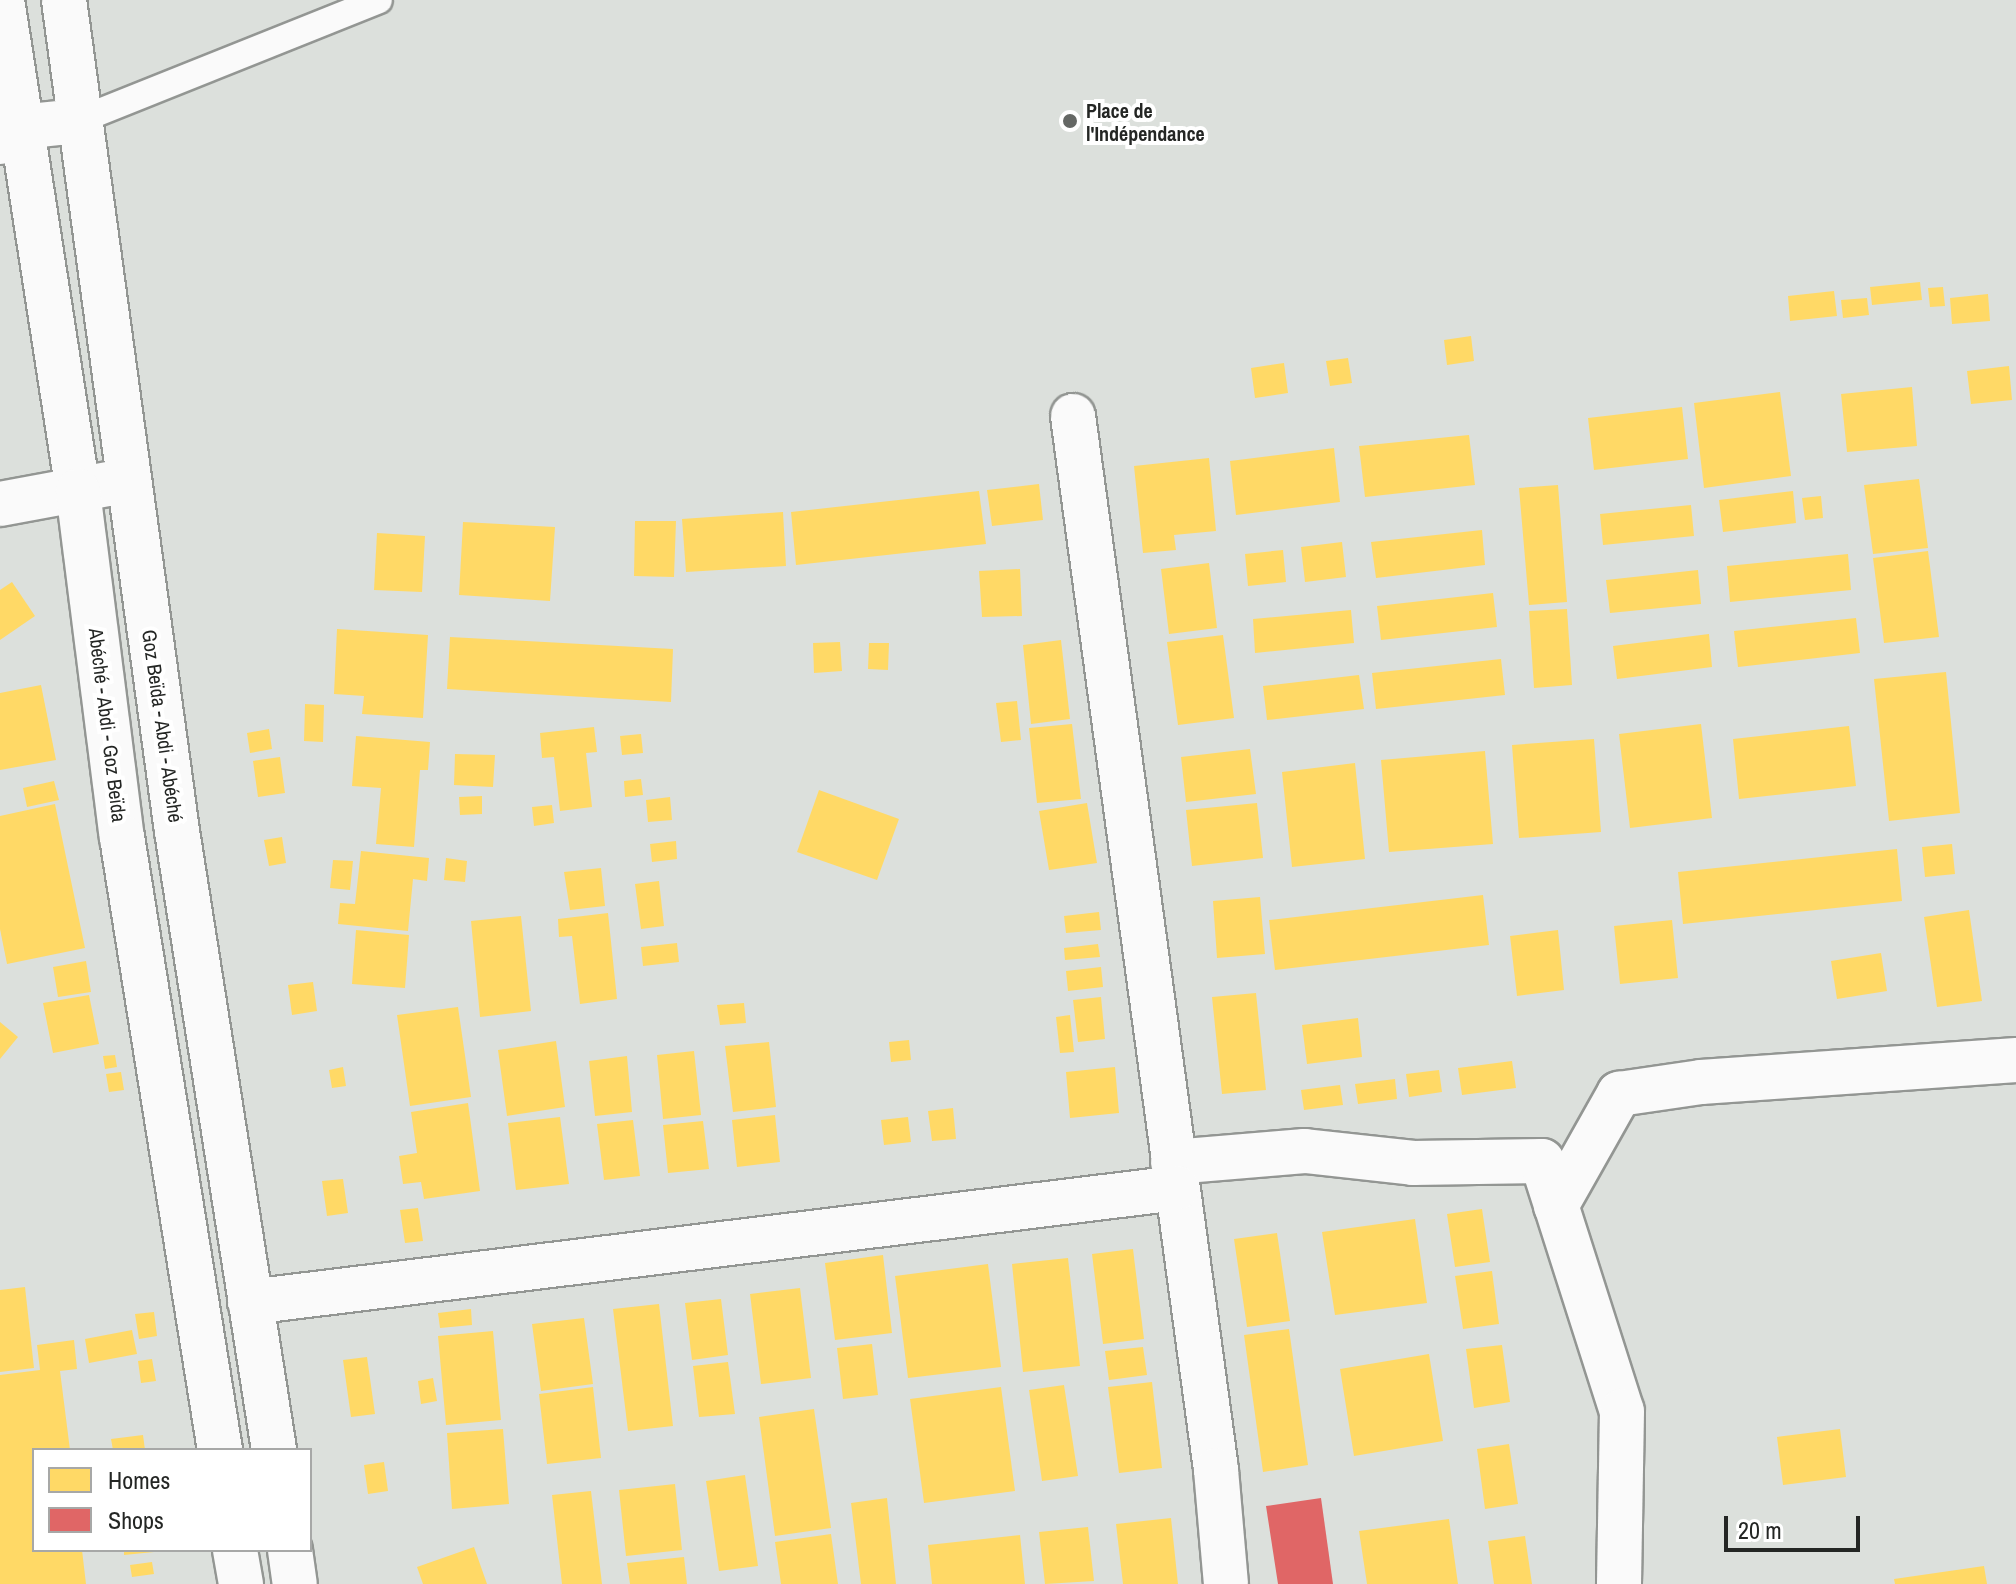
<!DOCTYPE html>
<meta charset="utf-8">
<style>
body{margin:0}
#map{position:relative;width:2016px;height:1584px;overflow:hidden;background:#dce0dc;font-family:"Archivo Narrow",sans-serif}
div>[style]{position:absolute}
.homes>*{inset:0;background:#ffd966}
.shops>*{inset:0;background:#e06666}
.roads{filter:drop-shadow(2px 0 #939693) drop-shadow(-2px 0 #939693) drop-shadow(0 2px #939693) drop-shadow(0 -2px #939693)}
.lane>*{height:26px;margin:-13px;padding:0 13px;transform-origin:13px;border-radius:13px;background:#fafafa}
.street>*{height:44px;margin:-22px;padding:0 22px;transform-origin:22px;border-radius:22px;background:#fafafa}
.secondary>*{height:44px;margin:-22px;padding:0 22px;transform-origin:22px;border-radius:22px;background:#fafafa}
.dots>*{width:22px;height:22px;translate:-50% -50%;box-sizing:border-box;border:4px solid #fff;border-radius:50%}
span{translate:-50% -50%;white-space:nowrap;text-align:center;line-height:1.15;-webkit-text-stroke:8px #fff;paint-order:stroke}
.poi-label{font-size:20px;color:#242624;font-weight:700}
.left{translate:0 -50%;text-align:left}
.street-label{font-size:20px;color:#242624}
.legend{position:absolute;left:32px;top:1448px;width:280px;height:104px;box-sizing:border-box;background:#fff;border:2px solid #a7a8a7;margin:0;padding:10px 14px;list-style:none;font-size:24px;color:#242624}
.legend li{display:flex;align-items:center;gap:16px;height:40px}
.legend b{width:40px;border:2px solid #a7a8a7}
.scale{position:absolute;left:1724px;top:1516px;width:136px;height:36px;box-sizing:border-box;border:4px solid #242624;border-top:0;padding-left:10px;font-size:24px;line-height:28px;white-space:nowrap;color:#242624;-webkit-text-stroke:6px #fff;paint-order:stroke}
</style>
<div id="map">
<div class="homes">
<i style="clip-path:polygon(1920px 282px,1922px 300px,1872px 305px,1870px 287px)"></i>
<i style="clip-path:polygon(1943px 287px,1945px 306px,1930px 307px,1928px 288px)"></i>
<i style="clip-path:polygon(1834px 291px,1837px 316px,1790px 321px,1788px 296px)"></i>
<i style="clip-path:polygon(1988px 294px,1990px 321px,1952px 324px,1950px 298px)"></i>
<i style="clip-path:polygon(1867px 298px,1869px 315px,1843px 318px,1841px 300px)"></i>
<i style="clip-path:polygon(1471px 336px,1474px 361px,1447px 365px,1444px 340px)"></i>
<i style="clip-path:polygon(1348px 358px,1352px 383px,1330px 386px,1326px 361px)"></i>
<i style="clip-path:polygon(1284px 363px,1288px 393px,1255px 398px,1251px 368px)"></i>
<i style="clip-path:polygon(2009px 366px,2012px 400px,1971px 404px,1967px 371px)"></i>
<i style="clip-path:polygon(1912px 387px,1917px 446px,1847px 452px,1841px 394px)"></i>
<i style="clip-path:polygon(1780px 392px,1791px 476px,1704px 488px,1694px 403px)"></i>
<i style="clip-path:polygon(1682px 407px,1688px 459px,1594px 470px,1588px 418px)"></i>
<i style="clip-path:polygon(1469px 435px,1475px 485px,1365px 497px,1359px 446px)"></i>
<i style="clip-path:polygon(1334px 448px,1340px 502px,1236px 515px,1230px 461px)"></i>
<i style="clip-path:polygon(1209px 458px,1216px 531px,1174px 535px,1176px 550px,1143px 553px,1134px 466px)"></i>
<i style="clip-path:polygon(1919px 479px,1928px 548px,1873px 554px,1864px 485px)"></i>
<i style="clip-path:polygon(1039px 484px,1043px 520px,992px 526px,987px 490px)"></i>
<i style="clip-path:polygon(1558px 485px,1567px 602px,1529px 605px,1519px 488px)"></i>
<i style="clip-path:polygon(979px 491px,986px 544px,796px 565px,791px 512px)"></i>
<i style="clip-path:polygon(1793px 491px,1796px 523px,1723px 532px,1719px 500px)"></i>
<i style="clip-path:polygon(1821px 496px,1823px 518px,1805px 520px,1802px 498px)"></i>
<i style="clip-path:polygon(1691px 505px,1694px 536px,1603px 545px,1600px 514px)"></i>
<i style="clip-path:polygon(783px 512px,786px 566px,686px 572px,682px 519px)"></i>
<i style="clip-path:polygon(635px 521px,676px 521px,674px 577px,634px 576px)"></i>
<i style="clip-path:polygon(463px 522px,555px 527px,550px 601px,459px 595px)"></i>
<i style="clip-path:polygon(1482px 530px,1485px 565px,1376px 578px,1371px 542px)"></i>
<i style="clip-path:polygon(377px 533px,425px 536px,422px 592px,374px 590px)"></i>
<i style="clip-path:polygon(1342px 542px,1346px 577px,1305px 582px,1301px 547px)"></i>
<i style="clip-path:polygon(1283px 550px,1286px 582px,1248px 586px,1245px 554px)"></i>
<i style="clip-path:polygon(1928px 551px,1939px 637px,1884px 643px,1873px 558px)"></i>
<i style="clip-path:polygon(1848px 554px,1851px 590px,1730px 602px,1727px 566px)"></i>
<i style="clip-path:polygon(1209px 563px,1217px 628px,1169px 634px,1161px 569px)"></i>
<i style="clip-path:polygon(1020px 569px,1022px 616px,982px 617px,979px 571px)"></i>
<i style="clip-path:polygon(1698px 570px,1701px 604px,1610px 613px,1606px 580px)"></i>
<i style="clip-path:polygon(12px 582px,35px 616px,0 640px,0 590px)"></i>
<i style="clip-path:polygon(1493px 593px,1497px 627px,1381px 640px,1377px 606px)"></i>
<i style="clip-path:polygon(1567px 609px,1572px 685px,1534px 688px,1529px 611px)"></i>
<i style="clip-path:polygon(1351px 610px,1354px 643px,1255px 653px,1253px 619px)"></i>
<i style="clip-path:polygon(1856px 618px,1860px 653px,1738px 667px,1734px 631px)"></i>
<i style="clip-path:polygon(337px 629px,428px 635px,423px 718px,362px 714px,364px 696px,334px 694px)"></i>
<i style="clip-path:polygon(1709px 634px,1712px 667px,1617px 679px,1613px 646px)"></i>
<i style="clip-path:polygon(1223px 635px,1234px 718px,1178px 725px,1167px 642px)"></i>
<i style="clip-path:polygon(450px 637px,673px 649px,671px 702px,447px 689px)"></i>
<i style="clip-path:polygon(1061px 640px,1070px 719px,1031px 724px,1023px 645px)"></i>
<i style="clip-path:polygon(840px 642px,842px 671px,814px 673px,813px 643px)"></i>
<i style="clip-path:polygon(869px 643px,889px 643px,888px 670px,868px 669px)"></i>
<i style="clip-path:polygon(1501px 659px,1505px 695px,1376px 709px,1372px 673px)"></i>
<i style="clip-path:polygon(1946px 672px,1960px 813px,1889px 821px,1874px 679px)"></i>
<i style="clip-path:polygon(1359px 675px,1364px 709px,1267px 720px,1263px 686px)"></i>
<i style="clip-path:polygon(41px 685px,56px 760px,0 770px,0 693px)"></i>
<i style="clip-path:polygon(1017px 701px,1021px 740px,1001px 742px,996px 703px)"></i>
<i style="clip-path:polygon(305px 704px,324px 705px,323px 742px,304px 741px)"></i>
<i style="clip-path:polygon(1072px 724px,1081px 799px,1037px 803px,1029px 728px)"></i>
<i style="clip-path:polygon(1701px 724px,1712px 818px,1630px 828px,1619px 734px)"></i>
<i style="clip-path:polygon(1849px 726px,1856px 786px,1739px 799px,1733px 739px)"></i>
<i style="clip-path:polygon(594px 727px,597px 752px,586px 753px,592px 807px,560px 811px,554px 757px,542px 758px,540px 733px)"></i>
<i style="clip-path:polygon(269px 729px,272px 749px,250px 753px,247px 733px)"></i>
<i style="clip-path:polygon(641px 734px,643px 753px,622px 755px,620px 736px)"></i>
<i style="clip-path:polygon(356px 736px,430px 742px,428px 770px,420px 770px,414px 847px,376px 844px,381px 788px,352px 786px)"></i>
<i style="clip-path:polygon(1594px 739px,1601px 832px,1519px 838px,1512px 745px)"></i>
<i style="clip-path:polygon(1250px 749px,1256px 794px,1186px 802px,1181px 757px)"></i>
<i style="clip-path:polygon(1485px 751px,1493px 844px,1389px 852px,1381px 760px)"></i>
<i style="clip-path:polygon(455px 754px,495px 755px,493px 787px,454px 785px)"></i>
<i style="clip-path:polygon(280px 757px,285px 793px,258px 797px,253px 761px)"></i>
<i style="clip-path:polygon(1355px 763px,1365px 859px,1292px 867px,1282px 772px)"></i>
<i style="clip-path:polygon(641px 779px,643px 795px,625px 797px,624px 781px)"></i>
<i style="clip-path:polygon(54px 781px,59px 800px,27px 807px,23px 788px)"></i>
<i style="clip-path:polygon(819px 790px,899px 819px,877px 880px,797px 852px)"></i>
<i style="clip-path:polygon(482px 796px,482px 814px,460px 815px,459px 797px)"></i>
<i style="clip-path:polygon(670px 797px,672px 820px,648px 822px,646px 800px)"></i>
<i style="clip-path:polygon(1087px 803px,1097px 863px,1049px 870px,1039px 811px)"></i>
<i style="clip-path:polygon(1257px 803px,1263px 858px,1192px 866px,1186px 810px)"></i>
<i style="clip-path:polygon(55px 804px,85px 948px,7px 964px,0 929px,0 816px)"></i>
<i style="clip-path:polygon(552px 805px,554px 823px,534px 826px,532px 807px)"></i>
<i style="clip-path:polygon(282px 837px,286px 863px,269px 866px,264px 840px)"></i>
<i style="clip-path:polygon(676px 841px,677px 859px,652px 862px,650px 844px)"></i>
<i style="clip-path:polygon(1952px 844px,1955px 874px,1925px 877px,1922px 847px)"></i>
<i style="clip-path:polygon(1897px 849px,1902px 901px,1683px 924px,1678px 872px)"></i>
<i style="clip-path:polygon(361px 851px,429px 858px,427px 881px,413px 879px,408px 931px,338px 924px,340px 903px,355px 904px)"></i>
<i style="clip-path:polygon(446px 858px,467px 861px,465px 882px,444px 880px)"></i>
<i style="clip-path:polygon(333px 860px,353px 861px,350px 890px,330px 888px)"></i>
<i style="clip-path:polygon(601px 868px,605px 906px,570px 910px,564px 872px)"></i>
<i style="clip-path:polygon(659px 881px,664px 926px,641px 929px,635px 884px)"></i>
<i style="clip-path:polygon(1483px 895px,1489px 945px,1275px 970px,1269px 920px)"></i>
<i style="clip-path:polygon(1260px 897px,1265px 954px,1217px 958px,1213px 901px)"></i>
<i style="clip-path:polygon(1969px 910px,1982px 1001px,1937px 1007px,1924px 917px)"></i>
<i style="clip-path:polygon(1099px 912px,1101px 930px,1066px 933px,1064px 916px)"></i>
<i style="clip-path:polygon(608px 913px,617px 999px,580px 1004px,572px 936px,559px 937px,558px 919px)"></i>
<i style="clip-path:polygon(521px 916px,531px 1011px,480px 1017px,471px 921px)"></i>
<i style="clip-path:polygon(1672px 920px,1678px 978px,1620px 984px,1614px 926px)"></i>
<i style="clip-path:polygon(356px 930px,409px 935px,405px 988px,352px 984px)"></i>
<i style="clip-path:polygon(1558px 930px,1564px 990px,1517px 996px,1510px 936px)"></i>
<i style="clip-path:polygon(677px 943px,679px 962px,643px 966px,641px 947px)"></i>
<i style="clip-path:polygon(1098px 944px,1100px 957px,1065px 960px,1064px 948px)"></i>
<i style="clip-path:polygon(1881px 953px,1887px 991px,1837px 999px,1831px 961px)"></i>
<i style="clip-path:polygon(86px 961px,91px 992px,58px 997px,53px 967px)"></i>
<i style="clip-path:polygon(1101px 967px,1103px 987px,1068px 991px,1066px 971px)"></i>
<i style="clip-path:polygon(313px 982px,317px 1011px,292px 1015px,288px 985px)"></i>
<i style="clip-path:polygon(1256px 993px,1266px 1090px,1222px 1094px,1212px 997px)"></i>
<i style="clip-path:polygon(89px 995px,99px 1044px,53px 1053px,43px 1003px)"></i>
<i style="clip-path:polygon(1101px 997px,1105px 1039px,1078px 1042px,1073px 1000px)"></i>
<i style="clip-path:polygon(744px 1003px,746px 1023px,720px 1025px,717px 1005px)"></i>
<i style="clip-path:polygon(458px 1007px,471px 1097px,410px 1106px,397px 1015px)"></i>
<i style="clip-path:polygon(1070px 1015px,1074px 1052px,1060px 1053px,1056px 1017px)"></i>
<i style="clip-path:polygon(1358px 1018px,1362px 1057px,1307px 1064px,1302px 1025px)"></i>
<i style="clip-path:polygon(0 1022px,18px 1037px,0 1059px)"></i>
<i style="clip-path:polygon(909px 1040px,911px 1060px,891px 1062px,889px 1042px)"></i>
<i style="clip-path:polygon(556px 1041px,565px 1107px,507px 1116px,498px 1050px)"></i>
<i style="clip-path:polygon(769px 1042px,776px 1107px,733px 1112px,725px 1046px)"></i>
<i style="clip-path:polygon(694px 1051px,701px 1115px,663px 1119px,657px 1055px)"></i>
<i style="clip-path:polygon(115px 1055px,117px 1067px,105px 1069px,103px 1056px)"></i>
<i style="clip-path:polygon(627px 1056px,632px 1112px,595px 1116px,589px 1061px)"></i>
<i style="clip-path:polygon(1512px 1061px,1516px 1088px,1462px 1095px,1458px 1068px)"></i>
<i style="clip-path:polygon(343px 1067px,346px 1086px,332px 1088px,329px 1070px)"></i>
<i style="clip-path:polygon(1115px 1067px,1119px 1113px,1070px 1118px,1066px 1072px)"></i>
<i style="clip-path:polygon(1439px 1070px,1442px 1092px,1409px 1097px,1406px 1074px)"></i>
<i style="clip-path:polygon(121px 1072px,124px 1090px,109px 1092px,106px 1074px)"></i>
<i style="clip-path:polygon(1395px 1079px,1397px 1099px,1358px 1104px,1355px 1084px)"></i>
<i style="clip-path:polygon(1340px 1085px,1343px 1105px,1304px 1110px,1301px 1090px)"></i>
<i style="clip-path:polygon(468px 1103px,480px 1191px,424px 1199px,421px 1182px,403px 1184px,399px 1156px,417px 1153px,411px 1112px)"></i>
<i style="clip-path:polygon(953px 1108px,956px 1139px,932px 1141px,928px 1111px)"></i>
<i style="clip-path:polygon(775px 1115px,780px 1162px,737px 1167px,732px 1120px)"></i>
<i style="clip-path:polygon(560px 1117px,569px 1184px,516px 1190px,508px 1123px)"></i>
<i style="clip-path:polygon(908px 1117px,911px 1142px,884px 1145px,881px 1120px)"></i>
<i style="clip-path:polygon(633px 1120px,640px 1176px,604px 1180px,597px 1124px)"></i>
<i style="clip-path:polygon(703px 1121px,709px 1169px,668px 1173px,663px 1125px)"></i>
<i style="clip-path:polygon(343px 1179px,348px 1213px,327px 1216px,322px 1181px)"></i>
<i style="clip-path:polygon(418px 1208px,423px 1241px,405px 1243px,400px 1210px)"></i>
<i style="clip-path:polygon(1482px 1209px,1490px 1262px,1455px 1267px,1447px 1214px)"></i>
<i style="clip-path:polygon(1415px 1219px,1427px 1303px,1335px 1315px,1322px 1232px)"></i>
<i style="clip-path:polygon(1277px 1233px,1290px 1321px,1247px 1327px,1234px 1239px)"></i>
<i style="clip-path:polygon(1133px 1249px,1144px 1339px,1103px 1344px,1092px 1254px)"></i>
<i style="clip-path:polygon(883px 1255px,892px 1333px,835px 1340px,825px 1263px)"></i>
<i style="clip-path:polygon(1068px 1258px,1080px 1366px,1023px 1372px,1012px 1264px)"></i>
<i style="clip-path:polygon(988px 1264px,1001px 1367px,908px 1378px,895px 1276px)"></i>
<i style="clip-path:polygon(1492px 1271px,1499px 1324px,1463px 1329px,1455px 1276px)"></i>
<i style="clip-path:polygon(25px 1287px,34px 1368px,0 1372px,0 1290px)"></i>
<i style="clip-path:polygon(800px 1288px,811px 1378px,761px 1384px,750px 1294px)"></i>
<i style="clip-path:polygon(721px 1299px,728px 1355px,692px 1360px,685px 1303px)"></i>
<i style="clip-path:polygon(659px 1304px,673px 1426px,628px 1431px,613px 1309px)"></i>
<i style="clip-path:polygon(471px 1309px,472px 1325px,440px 1328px,438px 1313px)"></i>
<i style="clip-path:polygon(154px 1312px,157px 1336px,139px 1339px,135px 1314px)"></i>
<i style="clip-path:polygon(584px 1318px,593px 1384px,541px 1391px,532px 1324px)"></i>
<i style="clip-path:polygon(1289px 1329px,1308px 1465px,1263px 1472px,1244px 1335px)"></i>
<i style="clip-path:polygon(132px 1330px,137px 1354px,89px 1363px,85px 1339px)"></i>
<i style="clip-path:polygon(493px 1331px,501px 1420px,446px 1425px,438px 1336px)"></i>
<i style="clip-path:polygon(74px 1340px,77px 1369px,60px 1371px,70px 1450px,34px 1450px,34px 1550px,82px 1550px,86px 1584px,0 1584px,0 1375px,40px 1370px,37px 1345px)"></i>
<i style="clip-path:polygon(872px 1344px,878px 1395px,843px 1399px,837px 1348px)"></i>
<i style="clip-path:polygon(1502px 1345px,1510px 1402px,1474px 1408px,1466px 1349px)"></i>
<i style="clip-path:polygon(1143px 1347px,1147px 1375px,1109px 1380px,1105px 1351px)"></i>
<i style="clip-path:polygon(1429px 1354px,1443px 1441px,1354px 1456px,1340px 1369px)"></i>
<i style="clip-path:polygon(367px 1357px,375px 1414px,351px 1417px,343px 1360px)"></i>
<i style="clip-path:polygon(152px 1359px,156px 1381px,141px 1383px,138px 1361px)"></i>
<i style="clip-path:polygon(728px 1362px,735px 1414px,699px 1417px,693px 1366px)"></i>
<i style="clip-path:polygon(433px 1378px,437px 1401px,421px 1404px,418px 1381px)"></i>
<i style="clip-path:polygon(1152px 1382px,1162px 1468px,1119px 1473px,1108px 1387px)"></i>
<i style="clip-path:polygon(1064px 1385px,1078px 1476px,1042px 1481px,1029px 1390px)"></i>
<i style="clip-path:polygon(593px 1387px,601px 1458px,547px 1464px,539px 1394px)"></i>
<i style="clip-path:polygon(1001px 1387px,1015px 1491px,924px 1503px,910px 1399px)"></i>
<i style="clip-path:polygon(814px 1409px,831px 1528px,775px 1536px,759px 1417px)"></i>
<i style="clip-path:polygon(503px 1429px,509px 1504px,452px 1509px,447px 1433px)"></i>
<i style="clip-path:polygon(1840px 1429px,1846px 1477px,1783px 1485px,1777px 1437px)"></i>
<i style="clip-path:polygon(143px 1435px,145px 1450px,113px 1450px,111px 1439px)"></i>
<i style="clip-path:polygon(1509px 1444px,1518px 1504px,1485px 1509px,1477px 1449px)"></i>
<i style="clip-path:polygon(384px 1462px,388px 1491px,368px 1494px,364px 1465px)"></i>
<i style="clip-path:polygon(745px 1475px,758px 1566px,719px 1571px,706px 1481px)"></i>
<i style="clip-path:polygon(675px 1484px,682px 1550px,626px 1556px,619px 1490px)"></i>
<i style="clip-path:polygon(591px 1491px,602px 1584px,562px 1584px,552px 1495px)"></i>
<i style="clip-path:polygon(887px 1498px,896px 1584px,861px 1584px,851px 1503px)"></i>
<i style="clip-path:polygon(1171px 1518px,1178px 1584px,1123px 1584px,1116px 1524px)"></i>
<i style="clip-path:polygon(1449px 1519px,1458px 1584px,1367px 1584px,1359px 1531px)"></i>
<i style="clip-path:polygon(1088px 1527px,1094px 1581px,1045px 1584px,1039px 1532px)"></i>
<i style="clip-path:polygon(831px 1534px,838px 1584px,781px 1584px,775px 1542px)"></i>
<i style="clip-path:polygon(1020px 1535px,1025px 1584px,932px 1584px,928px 1545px)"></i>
<i style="clip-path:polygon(1525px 1536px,1532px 1584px,1494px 1584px,1488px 1541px)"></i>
<i style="clip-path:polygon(474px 1547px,487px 1584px,423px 1584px,417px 1567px)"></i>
<i style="clip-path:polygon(124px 1550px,154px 1550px,154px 1552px,124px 1555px)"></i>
<i style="clip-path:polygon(684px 1557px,687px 1584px,630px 1584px,627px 1563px)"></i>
<i style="clip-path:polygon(152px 1562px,154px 1574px,132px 1577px,130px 1565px)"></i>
<i style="clip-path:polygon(1984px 1566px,1987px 1584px,1895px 1584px,1894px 1579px)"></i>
</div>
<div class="shops">
<i style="clip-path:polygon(1321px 1498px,1333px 1584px,1278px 1584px,1266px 1506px)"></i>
</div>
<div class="roads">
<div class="lane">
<i style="left:77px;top:121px;width:325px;rotate:-21.8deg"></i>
</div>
<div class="street">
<i style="left:0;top:142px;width:25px;rotate:-37deg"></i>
<i style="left:20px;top:127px;width:57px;rotate:-6deg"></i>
<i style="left:1073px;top:416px;width:1064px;rotate:82.27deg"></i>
<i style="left:1216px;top:1470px;width:114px;rotate:85deg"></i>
<i style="left:0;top:504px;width:131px;rotate:-10.5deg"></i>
<i style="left:1173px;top:1162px;width:132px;rotate:-4.8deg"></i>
<i style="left:1305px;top:1151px;width:109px;rotate:6.3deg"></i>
<i style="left:1413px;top:1163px;width:129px;rotate:-0.9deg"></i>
<i style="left:1542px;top:1161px;width:262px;rotate:72.3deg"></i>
<i style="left:1622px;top:1411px;width:173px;rotate:91deg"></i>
<i style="left:1556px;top:1206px;width:129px;rotate:-60.6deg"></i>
<i style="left:1619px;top:1094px;width:83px;rotate:-8.3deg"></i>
<i style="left:1701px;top:1082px;width:316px;rotate:-4deg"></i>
<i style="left:250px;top:1302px;width:934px;rotate:-7.01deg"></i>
</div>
<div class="secondary">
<i style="left:2px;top:0;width:497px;rotate:81.2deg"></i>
<i style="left:78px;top:491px;width:349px;rotate:82.8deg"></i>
<i style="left:122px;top:837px;width:621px;rotate:80.92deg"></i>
<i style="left:64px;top:0;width:839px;rotate:82.26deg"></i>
<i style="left:177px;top:831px;width:627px;rotate:81.09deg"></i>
<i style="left:235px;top:1550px;width:35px;rotate:80deg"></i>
<i style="left:290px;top:1550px;width:34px;rotate:82deg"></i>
</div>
</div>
<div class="dots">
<i style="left:1070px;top:121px;background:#646764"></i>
</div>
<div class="poi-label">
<span class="left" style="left:1086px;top:122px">Place de<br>l'Indépendance</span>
</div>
<div class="street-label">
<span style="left:108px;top:725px;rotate:83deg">Abéché - Abdi - Goz Beïda</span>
<span style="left:163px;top:726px;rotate:82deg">Goz Beïda - Abdi - Abéché</span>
</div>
<ul class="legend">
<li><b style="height:22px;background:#ffd966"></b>Homes</li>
<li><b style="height:22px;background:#e06666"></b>Shops</li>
</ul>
<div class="scale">20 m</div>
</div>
